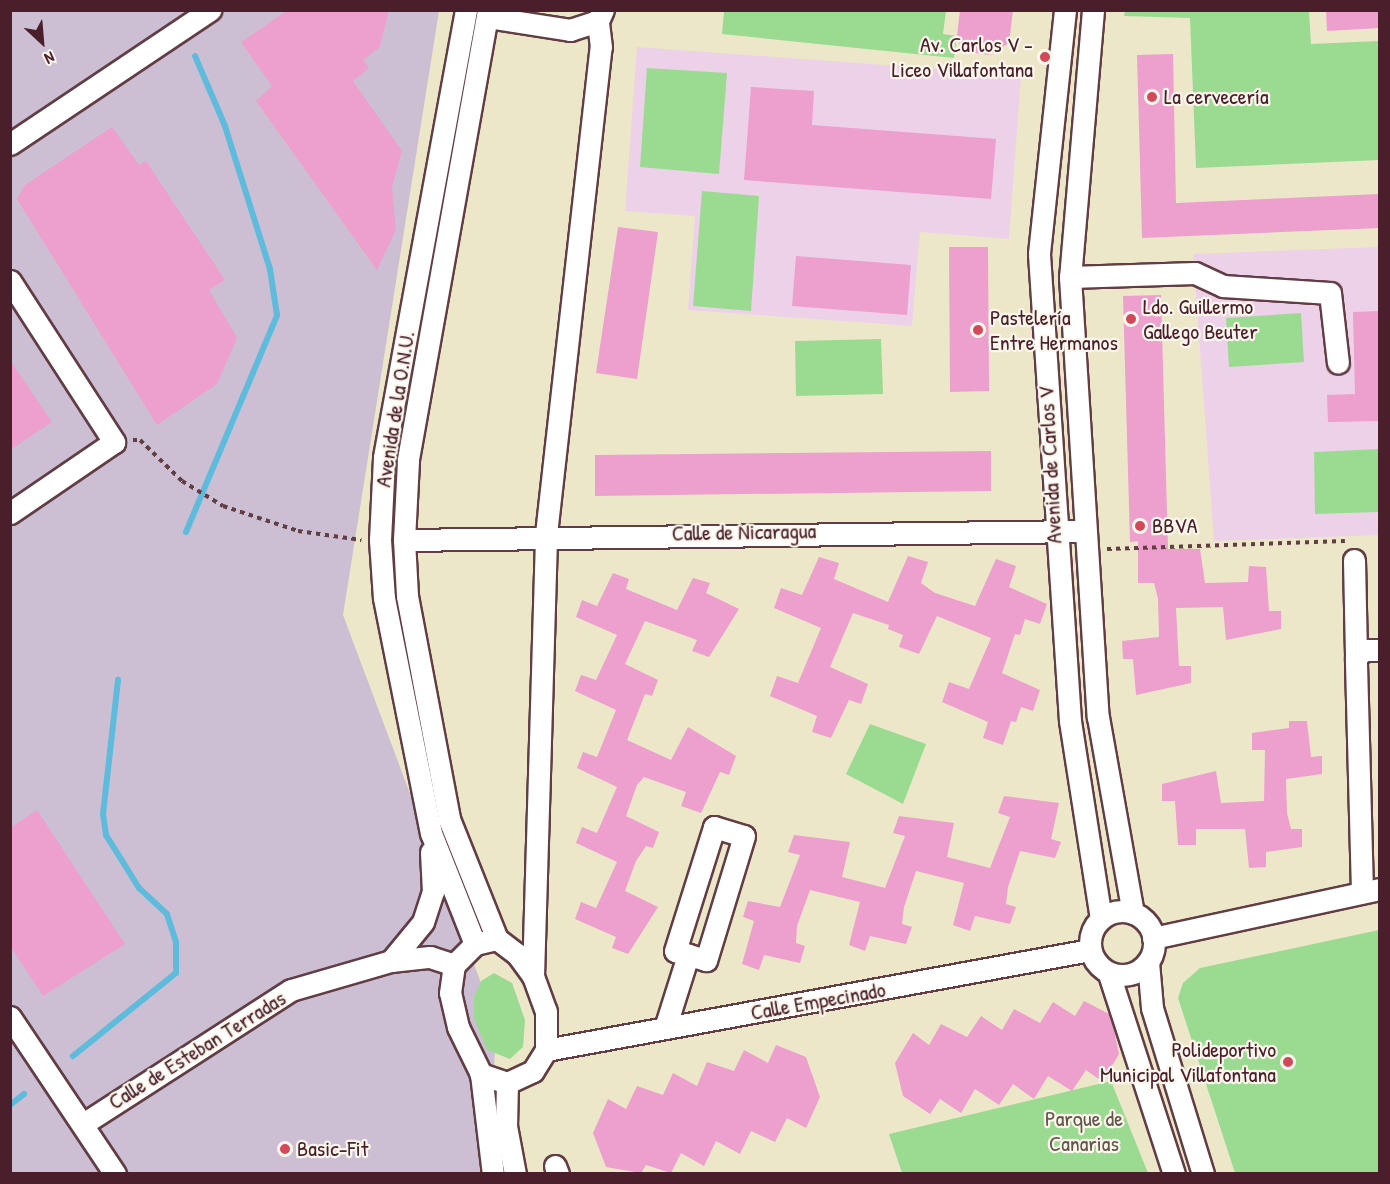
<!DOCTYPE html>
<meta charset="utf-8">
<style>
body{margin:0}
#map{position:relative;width:1390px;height:1184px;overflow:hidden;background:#ede7ca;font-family:"Patrick Hand",sans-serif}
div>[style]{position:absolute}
.built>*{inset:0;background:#edd1e9}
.industrial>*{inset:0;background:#ccbfd4}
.green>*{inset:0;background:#9bdb91}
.stream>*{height:6px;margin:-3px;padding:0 3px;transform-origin:3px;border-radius:3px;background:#5ebbdc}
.building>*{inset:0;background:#ed9fce}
.path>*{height:4px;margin-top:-2px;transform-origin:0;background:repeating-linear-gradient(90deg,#623d43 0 4.5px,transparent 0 9px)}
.roads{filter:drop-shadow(2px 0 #623d43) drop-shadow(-2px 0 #623d43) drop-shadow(0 2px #623d43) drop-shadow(0 -2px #623d43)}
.minor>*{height:21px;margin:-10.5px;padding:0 10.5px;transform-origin:10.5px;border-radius:10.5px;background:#fff}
.minor>.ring{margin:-10.5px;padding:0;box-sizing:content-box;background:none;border:21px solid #fff;border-radius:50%}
.dots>*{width:16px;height:16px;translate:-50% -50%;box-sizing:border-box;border:3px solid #fbf7ec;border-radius:50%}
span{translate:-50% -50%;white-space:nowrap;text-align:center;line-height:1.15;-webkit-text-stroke:4.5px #fbf7ec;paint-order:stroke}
.poi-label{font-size:22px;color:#4a1f2b}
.right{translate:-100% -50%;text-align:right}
.left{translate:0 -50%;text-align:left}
.street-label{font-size:22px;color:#4a1f2b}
.park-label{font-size:22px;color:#62574a}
.frame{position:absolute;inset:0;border:12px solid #4a1f2b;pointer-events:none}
.north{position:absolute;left:12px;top:12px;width:60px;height:60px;-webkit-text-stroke:4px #fbf7ec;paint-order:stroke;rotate:154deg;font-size:16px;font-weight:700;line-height:24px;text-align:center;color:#4a1f2b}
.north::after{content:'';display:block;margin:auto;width:21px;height:27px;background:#4a1f2b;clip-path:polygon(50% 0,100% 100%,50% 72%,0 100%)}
</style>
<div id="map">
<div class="built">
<i style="clip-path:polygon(637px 47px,1021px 75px,1009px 239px,920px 232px,912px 326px,688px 310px,695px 216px,625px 211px)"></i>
<i style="clip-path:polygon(1379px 247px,1379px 535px,1214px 541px,1193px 254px)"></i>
</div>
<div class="industrial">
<i style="clip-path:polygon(10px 11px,439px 11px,343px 615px,496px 1023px,490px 1173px,11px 1173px)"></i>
</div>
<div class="green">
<i style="clip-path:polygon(1125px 10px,1309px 11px,1311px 44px,1379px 41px,1379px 160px,1196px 168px,1190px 18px,1124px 16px)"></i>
<i style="clip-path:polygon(946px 11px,943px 34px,957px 36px,954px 58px,722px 34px,724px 11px)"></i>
<i style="clip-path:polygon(647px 68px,727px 73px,719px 174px,640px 167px)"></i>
<i style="clip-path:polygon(702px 191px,759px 196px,751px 311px,693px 306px)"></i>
<i style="clip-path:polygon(1301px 313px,1304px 362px,1229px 367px,1226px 318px)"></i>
<i style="clip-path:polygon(881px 339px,883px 394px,796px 396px,795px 341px)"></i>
<i style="clip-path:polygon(1379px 449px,1379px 512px,1315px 514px,1314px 452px)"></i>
<i style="clip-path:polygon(870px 724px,926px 744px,903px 804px,846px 774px)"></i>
<i style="clip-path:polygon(1379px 930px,1379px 1173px,1235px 1173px,1178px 998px,1183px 983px,1200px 968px)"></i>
<i style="clip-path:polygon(494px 973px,512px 983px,525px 1020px,523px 1047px,510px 1059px,487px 1050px,474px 1018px,474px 997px,481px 981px)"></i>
<i style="clip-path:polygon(1111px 1081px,1148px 1173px,902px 1173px,889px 1134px)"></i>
</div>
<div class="stream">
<i style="left:186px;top:532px;width:235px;rotate:-67.2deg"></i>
<i style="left:277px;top:315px;width:47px;rotate:-98.7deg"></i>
<i style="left:270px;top:269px;width:150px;rotate:-107.5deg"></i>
<i style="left:225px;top:126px;width:76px;rotate:-113.2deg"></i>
<i style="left:73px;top:1056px;width:132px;rotate:-38.9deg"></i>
<i style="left:176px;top:973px;width:31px;rotate:-90deg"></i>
<i style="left:176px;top:942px;width:29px;rotate:-108deg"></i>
<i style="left:167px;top:914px;width:38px;rotate:-137deg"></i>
<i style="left:139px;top:888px;width:62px;rotate:-121.9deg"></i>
<i style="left:106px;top:835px;width:21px;rotate:-98deg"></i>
<i style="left:103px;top:814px;width:135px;rotate:-83.6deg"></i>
<i style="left:10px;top:1105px;width:18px;rotate:-38deg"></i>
</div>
<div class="building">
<i style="clip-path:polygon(288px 10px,389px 10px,380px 47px,363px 60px,369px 68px,353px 81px,402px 151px,392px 187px,396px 230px,377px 270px,256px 101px,272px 86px,241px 42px)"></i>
<i style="clip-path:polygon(960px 10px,1013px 10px,1009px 43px,989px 55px,962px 51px,957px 36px)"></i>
<i style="clip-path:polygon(1326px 10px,1380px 10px,1380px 28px,1327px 31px)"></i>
<i style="clip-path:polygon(1173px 54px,1176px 203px,1380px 194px,1380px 228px,1142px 238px,1137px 55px)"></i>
<i style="clip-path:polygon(751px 87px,814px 91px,812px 125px,996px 139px,991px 199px,744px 180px)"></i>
<i style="clip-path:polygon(112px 127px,139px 165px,146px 161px,225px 280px,209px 290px,237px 338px,217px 384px,157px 425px,17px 199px,25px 185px)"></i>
<i style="clip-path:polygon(618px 227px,658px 232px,637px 379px,596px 373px)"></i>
<i style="clip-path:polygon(949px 247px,988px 247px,989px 391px,950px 392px)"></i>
<i style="clip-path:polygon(796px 256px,911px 265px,907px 315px,792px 306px)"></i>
<i style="clip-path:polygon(1161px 295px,1168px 549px,1200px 549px,1205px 583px,1248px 582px,1249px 566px,1266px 567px,1269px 611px,1281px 611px,1281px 629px,1226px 640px,1223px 607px,1176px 608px,1179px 666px,1191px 666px,1191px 683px,1136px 695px,1133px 659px,1123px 659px,1122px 641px,1159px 637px,1158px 599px,1154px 583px,1138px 583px,1138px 541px,1130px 542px,1123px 296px)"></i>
<i style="clip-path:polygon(1380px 311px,1380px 421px,1328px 422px,1327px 395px,1355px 394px,1353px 312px)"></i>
<i style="clip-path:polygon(10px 360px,52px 422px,10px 450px)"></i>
<i style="clip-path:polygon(991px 451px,991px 491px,595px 496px,595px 455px)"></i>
<i style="clip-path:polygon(908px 556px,928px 562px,921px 583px,935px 593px,975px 606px,996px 559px,1016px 566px,1009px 587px,1047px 604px,1040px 624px,1025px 619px,1020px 635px,1015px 634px,1002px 673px,1040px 690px,1033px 711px,1021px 707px,1016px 722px,1011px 721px,1003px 745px,983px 738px,988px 722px,942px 702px,949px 682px,969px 689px,991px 638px,937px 616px,919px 654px,899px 647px,903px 635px,888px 629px,889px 625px,853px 613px,830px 667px,868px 684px,861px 704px,849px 700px,831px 738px,812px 732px,817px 716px,770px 696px,777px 676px,798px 683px,821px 628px,774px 608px,781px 588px,802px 595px,819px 557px,839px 563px,834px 579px,888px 602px)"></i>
<i style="clip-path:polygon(613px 573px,629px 579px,626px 589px,677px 610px,693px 578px,710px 583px,706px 593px,739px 609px,709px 657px,692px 651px,697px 640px,645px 621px,625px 664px,658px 680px,652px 696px,645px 694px,627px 740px,671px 760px,688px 727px,736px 756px,729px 775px,720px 772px,701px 813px,681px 806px,686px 792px,644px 777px,637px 785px,626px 816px,659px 832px,653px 848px,646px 846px,636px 861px,625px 891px,658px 907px,628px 954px,612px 948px,616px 937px,575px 919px,581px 902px,596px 908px,617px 862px,576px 843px,582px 827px,597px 833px,617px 787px,577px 768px,583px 752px,597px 757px,616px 710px,575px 691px,581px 675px,596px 680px,617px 635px,576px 617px,582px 600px,597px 606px)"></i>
<i style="clip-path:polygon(1289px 721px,1307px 721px,1311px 757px,1322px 756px,1322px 774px,1286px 779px,1287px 813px,1291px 829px,1302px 829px,1302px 847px,1266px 852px,1266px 867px,1249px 868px,1245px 829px,1196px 829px,1196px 845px,1178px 845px,1175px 801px,1162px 801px,1162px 784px,1216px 771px,1221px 803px,1264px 801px,1265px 750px,1252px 750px,1252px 733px,1289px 728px)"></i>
<i style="clip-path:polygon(1004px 796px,1059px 803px,1051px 839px,1061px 842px,1055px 858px,1020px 851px,1008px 887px,1006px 904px,1016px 907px,1010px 924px,975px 916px,970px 931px,953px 925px,964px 883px,916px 871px,904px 907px,902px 924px,912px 927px,906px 944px,870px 936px,865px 951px,849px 945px,860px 902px,810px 890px,797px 926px,796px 943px,805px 946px,800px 963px,764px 955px,759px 970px,742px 964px,754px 921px,743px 917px,748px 901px,780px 907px,800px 855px,788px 852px,794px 835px,850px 842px,842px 877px,885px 888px,905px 836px,893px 833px,899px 816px,954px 823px,947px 857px,990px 868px,1010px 817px,998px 813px)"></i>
<i style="clip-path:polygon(37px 810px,125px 944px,43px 996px,10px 946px,10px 828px)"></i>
<i style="clip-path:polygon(1084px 1001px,1109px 1014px,1114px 1030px,1119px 1054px,1103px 1082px,1086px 1070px,1072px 1091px,1048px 1076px,1034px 1099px,1013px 1084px,999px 1105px,975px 1089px,961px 1113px,940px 1099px,930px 1114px,903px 1096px,895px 1063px,913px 1033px,929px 1045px,941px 1024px,967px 1037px,981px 1016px,1002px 1030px,1014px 1009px,1040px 1023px,1053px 1002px,1075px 1016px)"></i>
<i style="clip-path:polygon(776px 1045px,806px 1057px,820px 1097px,806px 1128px,787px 1118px,775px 1142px,751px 1131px,740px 1154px,716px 1141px,704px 1166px,681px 1153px,671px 1173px,646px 1165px,641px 1173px,606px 1167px,593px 1133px,608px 1099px,626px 1109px,637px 1086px,663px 1095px,673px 1073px,697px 1086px,707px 1062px,734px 1071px,744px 1050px,768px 1063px)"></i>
</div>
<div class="path">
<i style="left:133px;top:440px;width:7px"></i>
<i style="left:140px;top:440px;width:59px;rotate:44.3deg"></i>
<i style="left:182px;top:481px;width:48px;rotate:31.4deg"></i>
<i style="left:223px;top:506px;width:79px;rotate:18.4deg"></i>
<i style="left:298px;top:531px;width:64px;rotate:8.1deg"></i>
<i style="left:1107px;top:549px;width:238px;rotate:-1.9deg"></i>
</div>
<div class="roads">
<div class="minor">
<i style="left:466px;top:10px;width:455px;rotate:100.4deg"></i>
<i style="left:384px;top:458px;width:82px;rotate:92.8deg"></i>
<i style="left:380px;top:540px;width:58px;rotate:86.1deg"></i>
<i style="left:384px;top:598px;width:240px;rotate:78.7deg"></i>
<i style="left:431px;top:833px;width:119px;rotate:68.4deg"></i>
<i style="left:488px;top:10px;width:458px;rotate:100.1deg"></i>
<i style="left:408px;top:461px;width:79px;rotate:92.9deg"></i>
<i style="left:404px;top:540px;width:56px;rotate:86.9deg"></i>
<i style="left:407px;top:596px;width:227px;rotate:79.3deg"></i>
<i style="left:449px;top:819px;width:129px;rotate:68.2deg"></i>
<i style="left:1065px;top:10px;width:245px;rotate:96.1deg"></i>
<i style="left:1039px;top:254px;width:468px;rotate:86.2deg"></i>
<i style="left:1070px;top:721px;width:200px;rotate:81.1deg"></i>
<i style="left:1093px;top:10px;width:268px;rotate:94.9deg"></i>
<i style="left:1070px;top:277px;width:441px;rotate:86.4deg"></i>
<i style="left:1098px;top:717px;width:199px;rotate:79.9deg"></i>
<i style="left:487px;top:17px;width:84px;rotate:8.9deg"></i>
<i style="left:570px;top:30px;width:29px;rotate:-18deg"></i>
<i style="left:598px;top:21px;width:12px;rotate:-66deg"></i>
<i style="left:10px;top:144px;width:241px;rotate:-33.8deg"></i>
<i style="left:1070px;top:277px;width:125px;rotate:-1.8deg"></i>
<i style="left:1195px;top:273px;width:31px;rotate:25deg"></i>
<i style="left:1223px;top:286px;width:107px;rotate:3.7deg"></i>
<i style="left:1330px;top:293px;width:70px;rotate:83.5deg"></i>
<i style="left:10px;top:281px;width:192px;rotate:57.1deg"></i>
<i style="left:114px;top:442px;width:126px;rotate:145.7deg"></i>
<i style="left:404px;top:540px;width:680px;rotate:-0.76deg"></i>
<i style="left:1354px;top:560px;width:97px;rotate:88.8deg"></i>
<i style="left:714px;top:827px;width:31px;rotate:17deg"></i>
<i style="left:744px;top:836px;width:130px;rotate:107deg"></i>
<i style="left:706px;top:960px;width:32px;rotate:-164deg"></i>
<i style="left:675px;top:951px;width:130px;rotate:-72.5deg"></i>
<i style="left:1362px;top:892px;width:235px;rotate:-91.5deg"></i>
<i style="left:1356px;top:657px;width:11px;rotate:-41deg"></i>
<i style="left:1364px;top:650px;width:16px"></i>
<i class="ring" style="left:1090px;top:911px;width:43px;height:43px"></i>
<i style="left:1153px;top:938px;width:232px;rotate:-12.2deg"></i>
<i style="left:497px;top:939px;width:25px;rotate:37deg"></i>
<i style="left:517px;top:954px;width:27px;rotate:54deg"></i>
<i style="left:533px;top:976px;width:37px;rotate:70deg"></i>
<i style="left:546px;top:1011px;width:39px;rotate:90deg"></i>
<i style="left:546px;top:1050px;width:25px;rotate:122deg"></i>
<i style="left:533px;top:1071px;width:29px;rotate:155deg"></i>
<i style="left:507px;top:1083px;width:28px;rotate:-161deg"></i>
<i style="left:481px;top:1074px;width:52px;rotate:-116.1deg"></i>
<i style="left:458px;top:1027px;width:35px;rotate:-103deg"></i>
<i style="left:450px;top:993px;width:28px;rotate:-82deg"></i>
<i style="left:454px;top:965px;width:30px;rotate:-45deg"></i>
<i style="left:475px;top:944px;width:23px;rotate:-13deg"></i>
<i style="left:391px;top:961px;width:50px;rotate:-50.6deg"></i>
<i style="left:423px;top:922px;width:32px;rotate:-72deg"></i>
<i style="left:433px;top:892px;width:40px;rotate:-92.9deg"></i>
<i style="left:1148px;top:962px;width:46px;rotate:85deg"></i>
<i style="left:1152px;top:1008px;width:174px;rotate:72.9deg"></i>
<i style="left:1109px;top:974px;width:210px;rotate:72deg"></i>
<i style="left:533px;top:976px;width:442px;rotate:-88.3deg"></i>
<i style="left:546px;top:534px;width:490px;rotate:-83.6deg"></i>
<i style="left:601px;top:47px;width:26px;rotate:-97deg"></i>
<i style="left:10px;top:1017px;width:189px;rotate:56.2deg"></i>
<i style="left:665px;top:1028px;width:77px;rotate:-72.5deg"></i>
<i style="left:546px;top:1050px;width:553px;rotate:-10.42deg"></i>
<i style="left:481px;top:1074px;width:101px;rotate:83.2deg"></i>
<i style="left:507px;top:1083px;width:43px;rotate:91.3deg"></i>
<i style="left:506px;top:1126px;width:49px;rotate:79.4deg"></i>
<i style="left:83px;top:1124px;width:247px;rotate:-32.8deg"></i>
<i style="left:291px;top:990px;width:104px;rotate:-16.2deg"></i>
<i style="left:391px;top:961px;width:39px;rotate:-6deg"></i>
<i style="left:430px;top:957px;width:25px;rotate:18deg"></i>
<i style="left:555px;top:1166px;width:9px;rotate:69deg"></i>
</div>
</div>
<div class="dots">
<i style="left:1045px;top:57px;background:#d1495b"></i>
<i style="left:1152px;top:97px;background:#d1495b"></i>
<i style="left:1131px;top:319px;background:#d1495b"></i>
<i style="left:978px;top:330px;background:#d1495b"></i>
<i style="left:1140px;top:526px;background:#d1495b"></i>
<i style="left:1288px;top:1062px;background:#d1495b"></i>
<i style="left:285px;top:1149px;background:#d1495b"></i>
</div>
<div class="poi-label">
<span class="right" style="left:1033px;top:57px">Av. Carlos V -<br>Liceo Villafontana</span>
<span class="left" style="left:1164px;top:97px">La cervecería</span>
<span class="left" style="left:1143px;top:319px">Ldo. Guillermo<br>Gallego Beuter</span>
<span class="left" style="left:990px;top:330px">Pastelería<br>Entre Hermanos</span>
<span class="left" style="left:1152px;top:526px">BBVA</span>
<span class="right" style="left:1276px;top:1062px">Polideportivo<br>Municipal Villafontana</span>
<span class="left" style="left:297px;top:1149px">Basic-Fit</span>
</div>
<div class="street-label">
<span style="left:395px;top:409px;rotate:-81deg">Avenida de la O.N.U.</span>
<span style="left:1050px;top:465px;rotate:-93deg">Avenida de Carlos V</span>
<span style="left:744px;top:532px;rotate:-1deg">Calle de Nicaragua</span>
<span style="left:818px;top:1001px;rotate:-10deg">Calle Empecinado</span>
<span style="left:197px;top:1050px;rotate:-32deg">Calle de Esteban Terradas</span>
</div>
<div class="park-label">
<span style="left:1084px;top:1131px">Parque de<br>Canarias</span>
</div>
<div class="frame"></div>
<div class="north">N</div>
</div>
